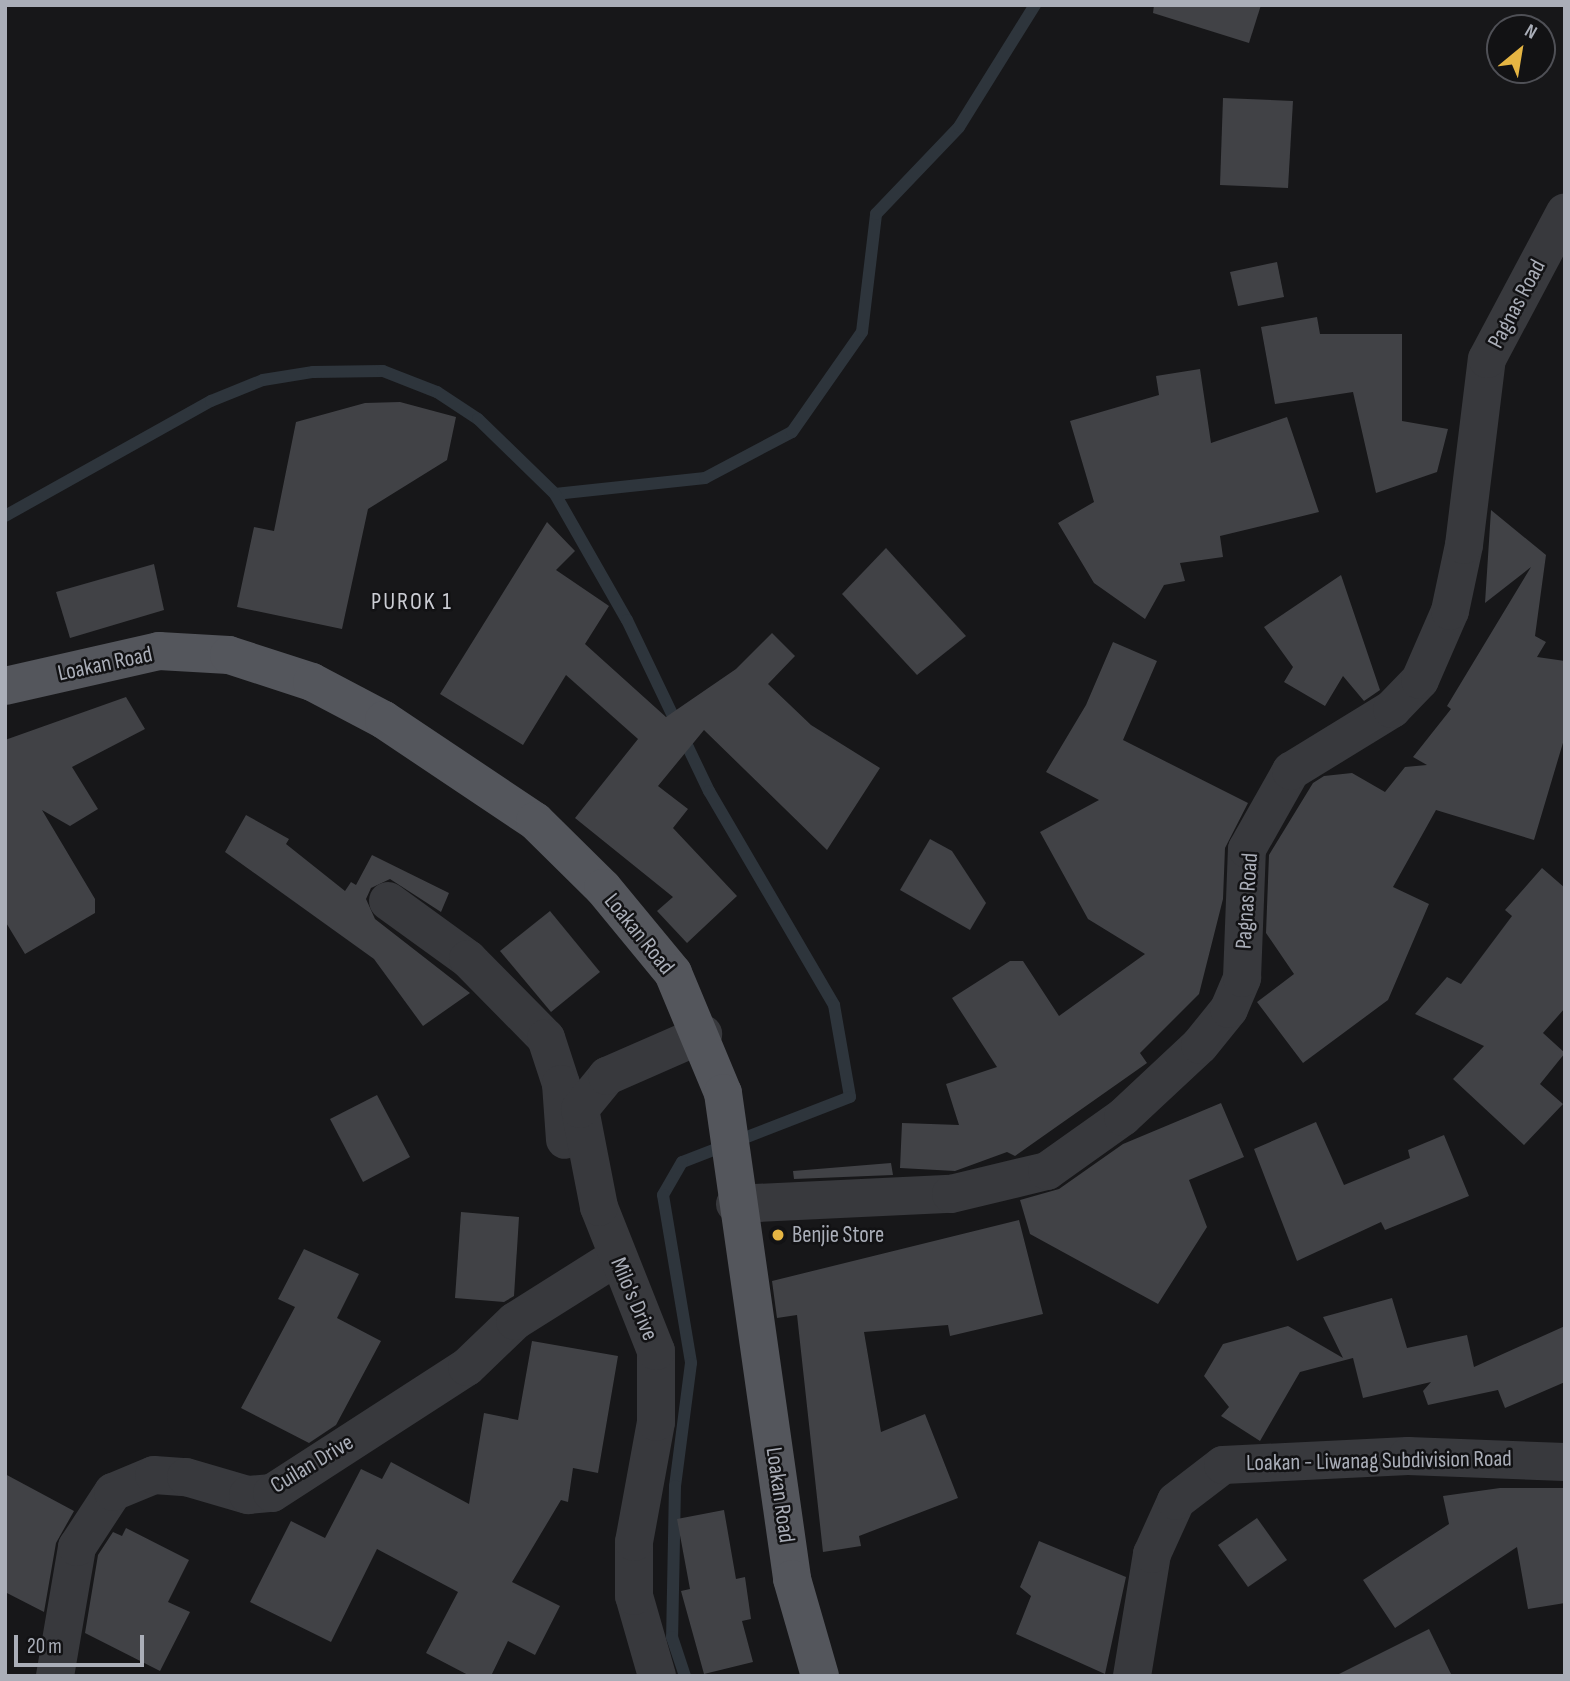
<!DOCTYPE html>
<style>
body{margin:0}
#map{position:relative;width:1570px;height:1681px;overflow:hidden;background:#171719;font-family:"Sofia Sans Condensed",sans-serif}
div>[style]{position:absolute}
.stream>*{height:12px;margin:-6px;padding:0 6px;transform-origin:6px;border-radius:6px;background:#2e353c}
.building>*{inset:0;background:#414246}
.minor>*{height:38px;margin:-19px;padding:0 19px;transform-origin:19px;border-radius:19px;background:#38393d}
.primary>*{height:38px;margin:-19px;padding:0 19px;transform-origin:19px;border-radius:19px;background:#54565c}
.dots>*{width:19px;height:19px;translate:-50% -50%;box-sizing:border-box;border:4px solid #121214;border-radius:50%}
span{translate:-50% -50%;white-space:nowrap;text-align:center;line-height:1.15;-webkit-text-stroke:5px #121214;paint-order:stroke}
.street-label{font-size:23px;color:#aaaeb8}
.poi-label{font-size:23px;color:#aaaeb8}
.left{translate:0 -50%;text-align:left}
.neighbourhood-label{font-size:24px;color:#cbcdd4;letter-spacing:2px}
.frame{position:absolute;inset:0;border:7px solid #aaaeb8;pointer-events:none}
.north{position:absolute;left:1486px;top:14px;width:70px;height:70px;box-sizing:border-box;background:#121214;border:2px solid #4f5056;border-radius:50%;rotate:30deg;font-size:19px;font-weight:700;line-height:28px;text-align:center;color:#aaaeb8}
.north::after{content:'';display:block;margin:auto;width:24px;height:32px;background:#e5b543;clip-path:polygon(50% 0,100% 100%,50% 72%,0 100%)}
.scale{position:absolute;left:14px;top:1635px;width:130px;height:32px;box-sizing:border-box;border:4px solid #aaaeb8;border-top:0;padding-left:9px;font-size:21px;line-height:24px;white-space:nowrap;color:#aaaeb8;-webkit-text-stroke:5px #121214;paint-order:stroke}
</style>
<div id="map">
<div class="stream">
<i style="left:555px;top:494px;width:151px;rotate:-6.1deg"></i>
<i style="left:705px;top:478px;width:98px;rotate:-27.9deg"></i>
<i style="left:792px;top:432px;width:122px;rotate:-55deg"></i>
<i style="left:862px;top:332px;width:119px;rotate:-83.2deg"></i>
<i style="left:876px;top:214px;width:120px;rotate:-46.3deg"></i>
<i style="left:959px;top:127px;width:144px;rotate:-58.1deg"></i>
<i style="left:5px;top:516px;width:236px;rotate:-29.2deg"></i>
<i style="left:211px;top:401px;width:56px;rotate:-22deg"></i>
<i style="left:263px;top:380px;width:51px;rotate:-9.1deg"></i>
<i style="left:313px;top:372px;width:70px;rotate:-0.8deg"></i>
<i style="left:383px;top:371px;width:58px;rotate:21.3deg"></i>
<i style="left:437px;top:392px;width:49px;rotate:33.4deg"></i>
<i style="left:478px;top:419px;width:107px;rotate:44.2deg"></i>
<i style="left:555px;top:494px;width:145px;rotate:60.3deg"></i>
<i style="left:627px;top:620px;width:190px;rotate:64.4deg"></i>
<i style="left:709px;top:791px;width:248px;rotate:59.7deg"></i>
<i style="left:834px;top:1005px;width:93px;rotate:80.1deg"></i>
<i style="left:850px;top:1097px;width:180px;rotate:158.8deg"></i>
<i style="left:682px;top:1162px;width:38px;rotate:120deg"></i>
<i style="left:663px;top:1195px;width:170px;rotate:80.5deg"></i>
<i style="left:691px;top:1363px;width:124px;rotate:97.4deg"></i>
<i style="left:675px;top:1486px;width:151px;rotate:91.1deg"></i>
<i style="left:672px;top:1637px;width:41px;rotate:71.6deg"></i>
</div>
<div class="building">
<i style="clip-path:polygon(1154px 5px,1261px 5px,1249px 43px,1153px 13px)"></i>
<i style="clip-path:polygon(1223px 98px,1293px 101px,1288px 188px,1220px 185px)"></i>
<i style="clip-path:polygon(1277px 262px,1284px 297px,1238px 306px,1230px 272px)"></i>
<i style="clip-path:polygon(1317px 317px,1320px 334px,1402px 334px,1402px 421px,1448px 429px,1437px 472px,1376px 493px,1353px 392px,1275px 404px,1261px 327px)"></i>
<i style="clip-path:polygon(1200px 369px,1211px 443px,1287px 417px,1319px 512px,1220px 536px,1223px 557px,1180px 563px,1185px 581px,1164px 585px,1145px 619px,1094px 583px,1058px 523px,1094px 502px,1070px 421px,1159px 395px,1156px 376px)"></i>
<i style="clip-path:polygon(400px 402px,456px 417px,447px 460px,368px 509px,342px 629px,237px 607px,254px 527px,274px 531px,296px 422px,365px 403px)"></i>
<i style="clip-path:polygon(1491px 510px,1546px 555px,1535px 636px,1546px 642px,1537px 657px,1565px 661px,1565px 736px,1534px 840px,1436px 810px,1393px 887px,1429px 904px,1388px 1000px,1303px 1063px,1257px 1002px,1294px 974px,1266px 933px,1269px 855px,1313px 783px,1324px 776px,1352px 773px,1385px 792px,1405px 767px,1427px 765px,1413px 757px,1451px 709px,1447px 706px,1531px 567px,1485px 603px)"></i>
<i style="clip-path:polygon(547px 522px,575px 551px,556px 570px,609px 606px,585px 644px,666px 717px,736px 669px,772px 633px,795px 656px,768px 684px,811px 725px,880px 768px,827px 850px,704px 730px,658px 786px,688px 809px,673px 828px,737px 896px,687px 943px,657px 911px,673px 897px,575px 818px,638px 739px,566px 675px,523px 745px,440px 694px)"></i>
<i style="clip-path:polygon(886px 548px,966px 636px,917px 675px,842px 594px)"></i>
<i style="clip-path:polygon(154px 564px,164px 610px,70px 638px,56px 592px)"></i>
<i style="clip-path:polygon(1341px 575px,1380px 690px,1364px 701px,1343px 676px,1325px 706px,1284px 682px,1293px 667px,1264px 627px)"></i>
<i style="clip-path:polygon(1113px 642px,1157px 661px,1123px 740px,1248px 803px,1225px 848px,1223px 899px,1199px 994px,1140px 1053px,1147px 1063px,1015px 1156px,1007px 1152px,955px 1171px,900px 1168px,902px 1123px,959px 1125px,946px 1084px,997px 1067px,952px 998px,1010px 961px,1023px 961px,1059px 1016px,1145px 954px,1088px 919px,1040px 832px,1099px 800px,1046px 772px,1086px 705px)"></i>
<i style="clip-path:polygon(126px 697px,145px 729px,72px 767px,98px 809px,70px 826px,42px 810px,95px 899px,95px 913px,25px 954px,5px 921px,5px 740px)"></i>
<i style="clip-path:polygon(246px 815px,289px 839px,286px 844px,345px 891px,351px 882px,356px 885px,372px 855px,449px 893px,441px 912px,390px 879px,371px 888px,366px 899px,375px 919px,470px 993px,423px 1026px,374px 959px,225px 852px)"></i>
<i style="clip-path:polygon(930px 839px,952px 851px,986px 903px,970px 930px,900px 890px)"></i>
<i style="clip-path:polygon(1542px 868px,1565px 888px,1565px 1008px,1543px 1033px,1565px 1053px,1540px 1084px,1563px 1104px,1524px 1145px,1453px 1079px,1484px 1046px,1415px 1014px,1447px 977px,1461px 984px,1512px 916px,1505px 910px)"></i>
<i style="clip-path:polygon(550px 911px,600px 972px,551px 1012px,500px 951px)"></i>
<i style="clip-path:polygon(377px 1095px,410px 1157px,363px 1182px,330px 1119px)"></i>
<i style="clip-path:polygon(1221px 1103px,1244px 1157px,1189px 1180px,1207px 1227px,1158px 1304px,1030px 1234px,1020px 1200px,1059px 1189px,1123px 1144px)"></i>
<i style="clip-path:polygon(1316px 1122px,1344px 1185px,1410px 1158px,1408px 1150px,1444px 1135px,1469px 1196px,1385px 1230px,1381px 1222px,1297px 1261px,1254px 1149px)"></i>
<i style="clip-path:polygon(891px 1163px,893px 1175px,794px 1179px,793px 1171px)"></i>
<i style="clip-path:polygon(461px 1212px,519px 1217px,514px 1296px,504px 1302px,455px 1298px)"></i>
<i style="clip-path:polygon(1019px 1220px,1043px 1314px,950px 1336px,948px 1325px,864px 1332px,881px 1432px,925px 1414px,958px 1498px,859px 1536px,861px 1546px,823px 1552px,797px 1315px,777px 1318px,772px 1281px)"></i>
<i style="clip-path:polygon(304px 1249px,359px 1274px,337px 1318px,381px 1341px,336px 1425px,309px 1443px,241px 1408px,295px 1307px,278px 1299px)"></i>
<i style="clip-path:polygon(1392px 1298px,1407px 1348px,1467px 1335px,1474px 1367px,1565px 1326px,1565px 1382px,1505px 1408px,1498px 1390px,1428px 1405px,1423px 1391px,1431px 1382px,1363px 1398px,1353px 1358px,1300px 1372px,1260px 1441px,1221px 1416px,1229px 1407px,1204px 1376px,1223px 1344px,1288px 1326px,1343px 1358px,1323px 1317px)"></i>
<i style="clip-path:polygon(532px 1341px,618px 1356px,598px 1473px,573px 1468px,568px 1502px,561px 1500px,512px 1582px,560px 1606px,535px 1655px,508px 1641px,491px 1676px,470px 1676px,426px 1653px,458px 1592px,377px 1549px,331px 1642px,250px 1602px,291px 1521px,325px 1538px,361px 1469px,382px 1479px,391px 1462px,469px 1504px,484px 1413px,518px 1420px)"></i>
<i style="clip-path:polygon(5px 1474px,74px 1511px,56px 1543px,44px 1612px,5px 1592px)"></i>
<i style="clip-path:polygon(1500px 1488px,1565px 1488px,1565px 1603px,1528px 1609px,1517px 1547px,1395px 1628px,1363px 1580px,1449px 1524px,1443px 1496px)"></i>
<i style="clip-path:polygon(724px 1510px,736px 1579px,745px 1577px,751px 1619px,742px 1621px,753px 1662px,704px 1674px,681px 1591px,690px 1589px,677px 1519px)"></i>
<i style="clip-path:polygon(1257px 1518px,1287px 1560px,1248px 1587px,1218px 1545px)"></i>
<i style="clip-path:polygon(126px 1528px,189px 1560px,168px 1602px,190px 1612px,160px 1671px,85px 1633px,98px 1555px,113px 1532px,122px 1536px)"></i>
<i style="clip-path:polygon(1039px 1541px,1126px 1577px,1105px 1674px,1016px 1634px,1031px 1596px,1020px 1587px)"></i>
<i style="clip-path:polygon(1429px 1629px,1452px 1676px,1335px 1676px)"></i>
</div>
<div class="minor">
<i style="left:388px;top:901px;width:99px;rotate:35.9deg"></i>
<i style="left:468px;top:959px;width:111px;rotate:45.4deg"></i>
<i style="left:546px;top:1038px;width:48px;rotate:71.9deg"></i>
<i style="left:561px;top:1084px;width:56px;rotate:85.9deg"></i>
<i style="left:735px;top:1204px;width:216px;rotate:-2.7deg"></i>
<i style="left:951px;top:1194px;width:99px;rotate:-13.5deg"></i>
<i style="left:1047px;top:1171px;width:93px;rotate:-35.4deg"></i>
<i style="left:1123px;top:1117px;width:105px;rotate:-43.1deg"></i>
<i style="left:1200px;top:1045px;width:46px;rotate:-51.1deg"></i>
<i style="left:1229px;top:1009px;width:34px;rotate:-67deg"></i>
<i style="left:1242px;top:978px;width:129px;rotate:-87.8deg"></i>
<i style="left:1247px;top:849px;width:90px;rotate:-60.6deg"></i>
<i style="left:1291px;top:771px;width:119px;rotate:-31.5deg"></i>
<i style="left:1392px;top:709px;width:40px;rotate:-46deg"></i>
<i style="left:1420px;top:680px;width:75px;rotate:-66.5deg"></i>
<i style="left:1450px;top:611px;width:67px;rotate:-78deg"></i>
<i style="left:1464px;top:545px;width:187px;rotate:-83deg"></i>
<i style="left:1487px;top:359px;width:166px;rotate:-62deg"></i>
<i style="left:55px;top:1676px;width:131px;rotate:-80.3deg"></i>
<i style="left:77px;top:1547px;width:66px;rotate:-56.8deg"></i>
<i style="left:113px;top:1492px;width:44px;rotate:-22.5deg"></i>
<i style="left:154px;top:1475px;width:32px;rotate:4deg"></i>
<i style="left:186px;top:1477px;width:65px;rotate:16.2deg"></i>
<i style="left:248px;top:1495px;width:24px;rotate:-5deg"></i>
<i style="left:272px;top:1493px;width:232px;rotate:-32.9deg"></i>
<i style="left:467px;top:1367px;width:66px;rotate:-43.8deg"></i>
<i style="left:515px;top:1321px;width:118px;rotate:-32.2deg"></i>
<i style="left:657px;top:1676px;width:83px;rotate:-106deg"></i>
<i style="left:634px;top:1596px;width:54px;rotate:-90deg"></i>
<i style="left:634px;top:1542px;width:122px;rotate:-79.6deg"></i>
<i style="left:656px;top:1422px;width:71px;rotate:-90deg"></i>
<i style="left:656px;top:1351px;width:155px;rotate:-111.6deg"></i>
<i style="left:599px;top:1207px;width:100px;rotate:-101deg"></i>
<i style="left:580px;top:1109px;width:43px;rotate:-50.7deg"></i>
<i style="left:607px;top:1076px;width:105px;rotate:-23.6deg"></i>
<i style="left:1132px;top:1676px;width:124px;rotate:-80.7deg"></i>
<i style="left:1152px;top:1554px;width:58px;rotate:-65.6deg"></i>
<i style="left:1176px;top:1501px;width:59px;rotate:-37.5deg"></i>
<i style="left:1223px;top:1465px;width:185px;rotate:-2.8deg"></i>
<i style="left:1408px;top:1456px;width:157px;rotate:2.2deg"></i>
</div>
<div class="primary">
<i style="left:5px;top:686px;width:158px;rotate:-12.8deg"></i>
<i style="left:159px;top:651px;width:70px;rotate:3.3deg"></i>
<i style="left:229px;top:655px;width:87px;rotate:18deg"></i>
<i style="left:312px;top:682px;width:81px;rotate:27.8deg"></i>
<i style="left:384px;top:720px;width:182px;rotate:33.8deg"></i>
<i style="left:535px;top:821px;width:95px;rotate:44.6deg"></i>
<i style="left:603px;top:888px;width:110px;rotate:50.5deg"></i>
<i style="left:673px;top:973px;width:130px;rotate:67.4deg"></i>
<i style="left:723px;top:1093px;width:491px;rotate:81.9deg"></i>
<i style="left:792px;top:1579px;width:101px;rotate:73.9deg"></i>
</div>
<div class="dots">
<i style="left:778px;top:1235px;background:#e5b543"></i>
</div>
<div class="street-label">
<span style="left:1517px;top:304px;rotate:-62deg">Pagnas Road</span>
<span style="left:105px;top:664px;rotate:-12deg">Loakan Road</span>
<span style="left:1247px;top:901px;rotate:-86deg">Pagnas Road</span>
<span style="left:639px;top:934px;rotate:51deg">Loakan Road</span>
<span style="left:634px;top:1299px;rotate:67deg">Milo's Drive</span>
<span style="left:1379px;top:1461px;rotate:-1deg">Loakan - Liwanag Subdivision Road</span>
<span style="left:312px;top:1464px;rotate:-31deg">Cuilan Drive</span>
<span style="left:780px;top:1495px;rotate:82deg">Loakan Road</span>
</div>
<div class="poi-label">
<span class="left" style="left:792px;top:1235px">Benjie Store</span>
</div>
<div class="neighbourhood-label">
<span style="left:412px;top:602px">PUROK 1</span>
</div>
<div class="frame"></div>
<div class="north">N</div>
<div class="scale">20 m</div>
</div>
